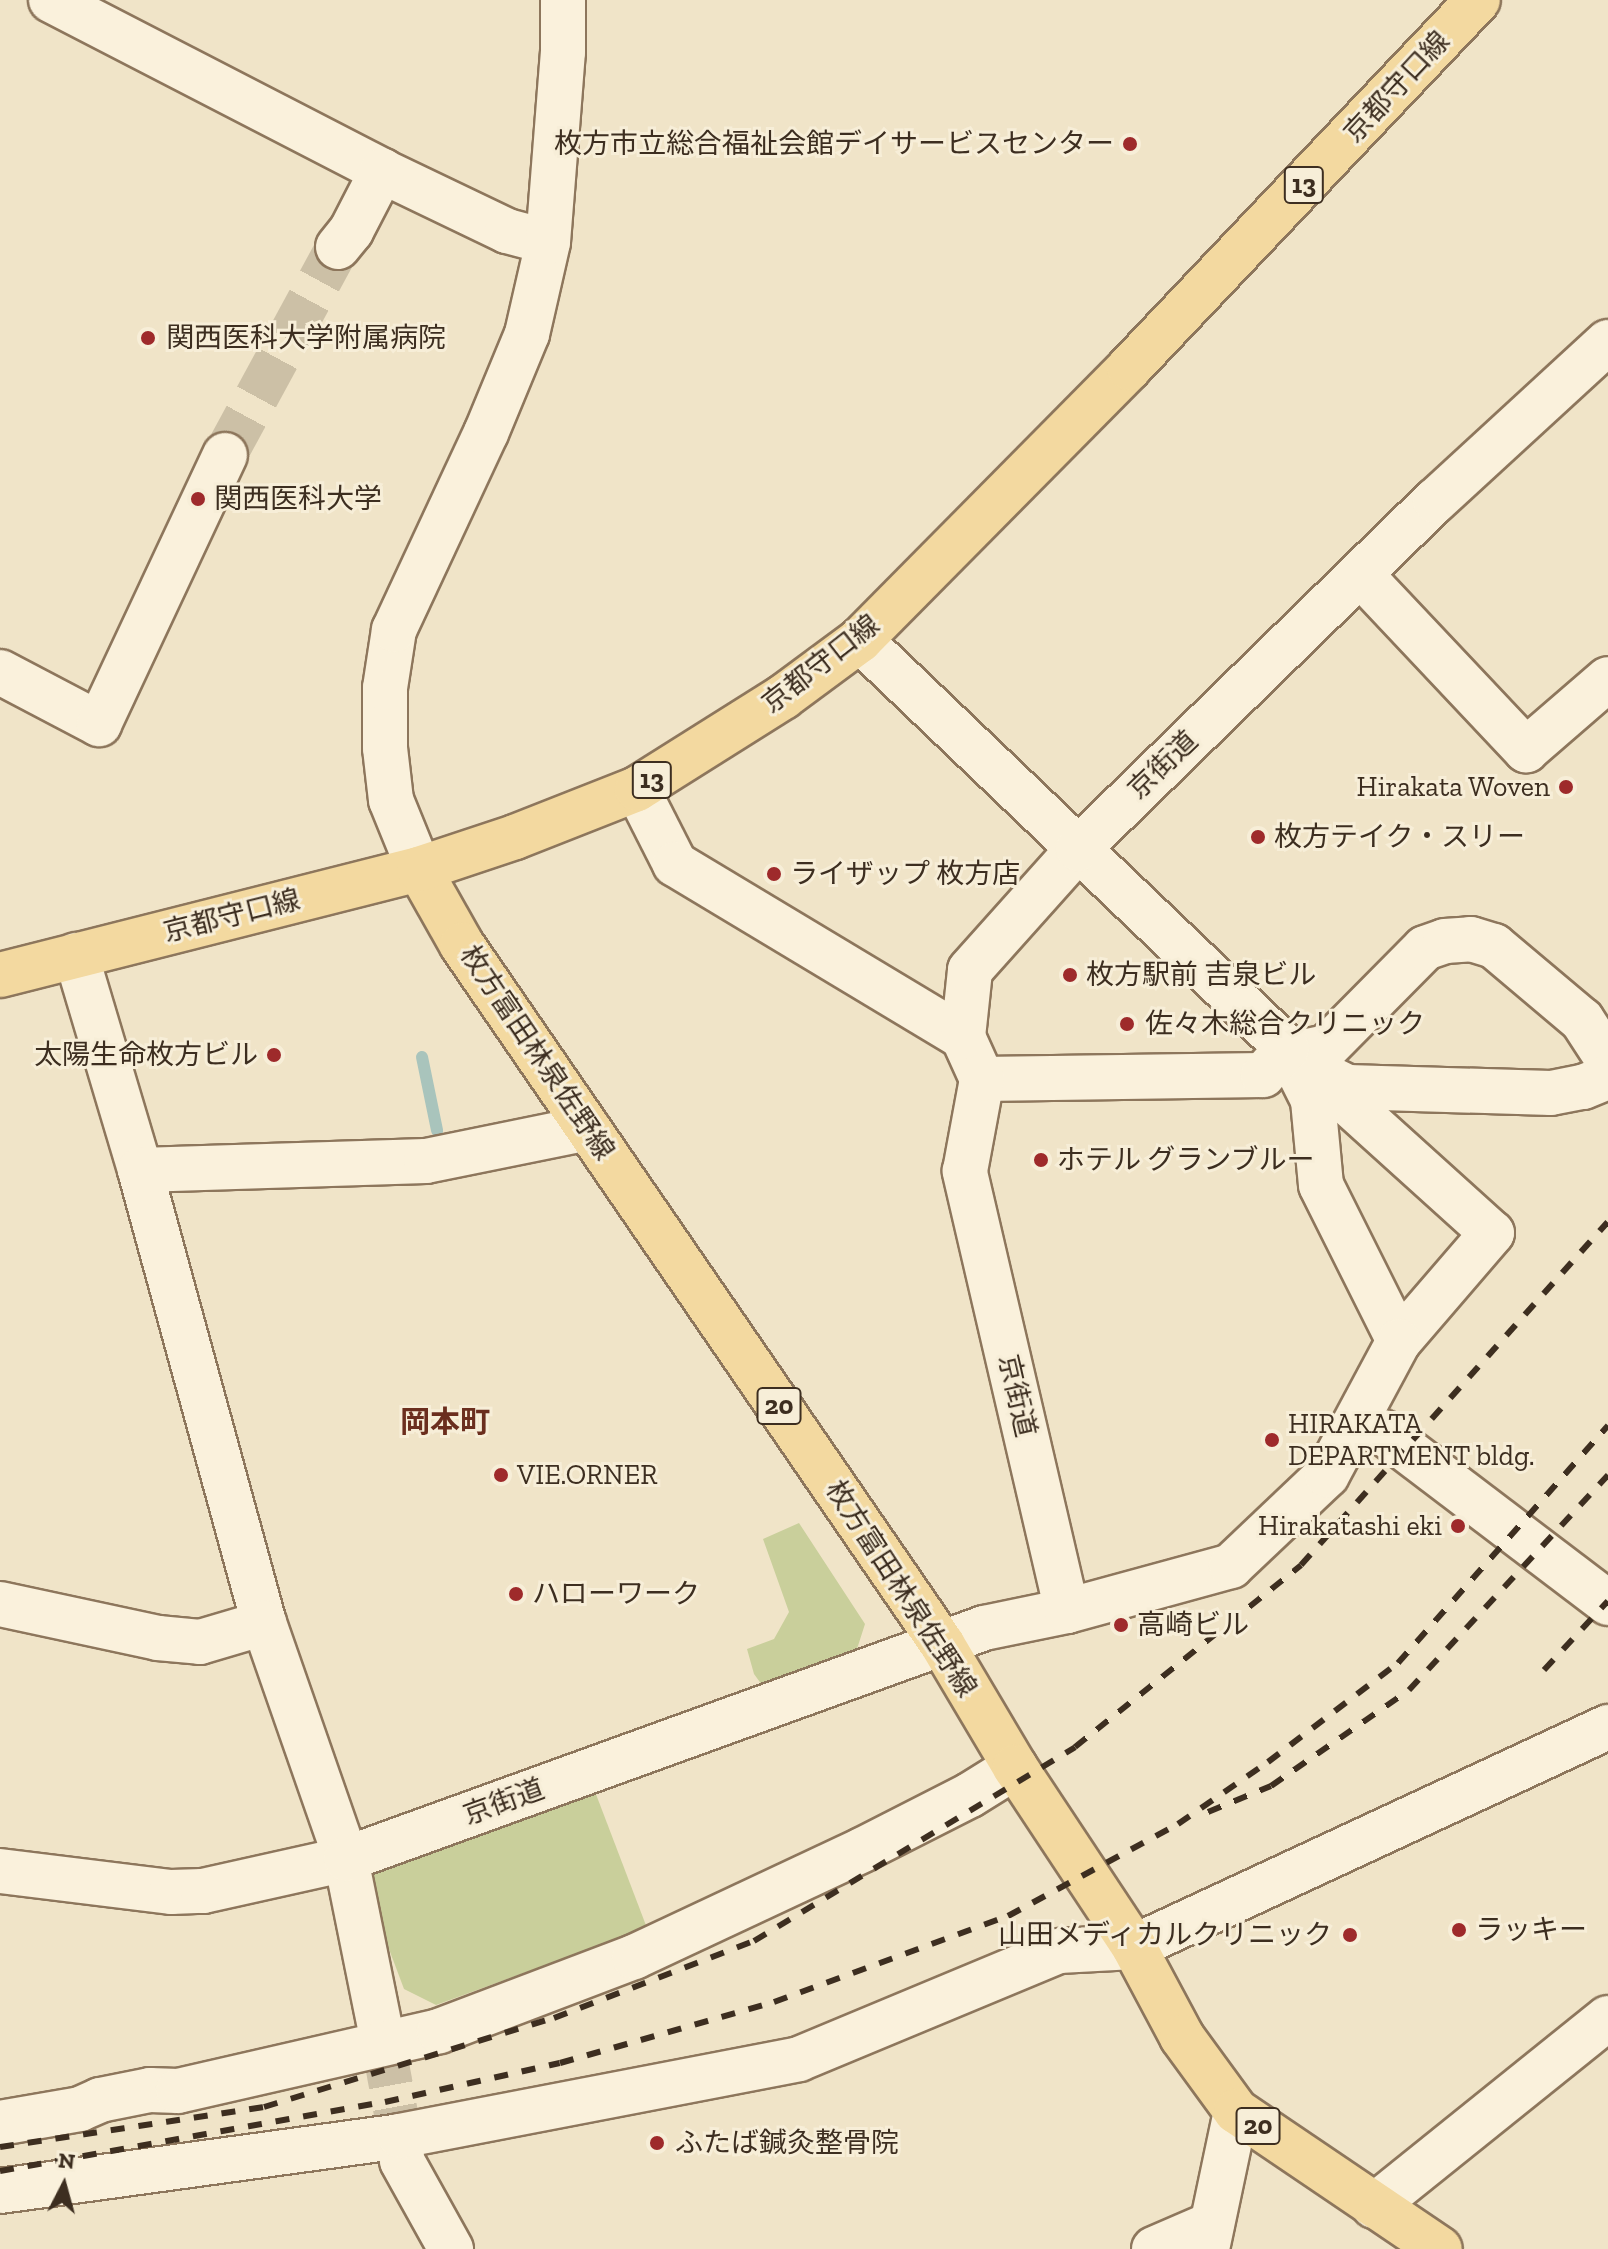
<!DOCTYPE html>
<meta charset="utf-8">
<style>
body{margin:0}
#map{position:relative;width:1608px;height:2249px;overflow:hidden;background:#f0e4c8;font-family:"Zilla Slab","Noto Sans JP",serif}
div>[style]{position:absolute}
.green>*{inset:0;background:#c9cf9b}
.stream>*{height:12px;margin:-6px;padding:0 6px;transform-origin:6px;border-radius:6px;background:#a9c4bc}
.minor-tunnel>*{height:44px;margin-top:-22px;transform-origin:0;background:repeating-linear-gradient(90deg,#ccc0a6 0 44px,transparent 0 66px)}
.roads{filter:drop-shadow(2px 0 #8d765c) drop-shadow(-2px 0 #8d765c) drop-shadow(0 2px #8d765c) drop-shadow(0 -2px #8d765c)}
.minor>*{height:44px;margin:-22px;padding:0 22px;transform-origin:22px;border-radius:22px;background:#faf1dc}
.major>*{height:44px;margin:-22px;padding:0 22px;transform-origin:22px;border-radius:22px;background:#f3d9a0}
.rail>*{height:6px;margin-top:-3px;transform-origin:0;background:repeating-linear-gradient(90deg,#3d2e20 0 14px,transparent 0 28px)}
.dots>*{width:22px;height:22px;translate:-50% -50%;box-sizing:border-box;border:4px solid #f7eed8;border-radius:50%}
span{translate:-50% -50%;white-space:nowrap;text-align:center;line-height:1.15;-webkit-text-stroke:6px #f7eed8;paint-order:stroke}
.shield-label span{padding:2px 6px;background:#f7eed8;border:2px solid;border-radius:6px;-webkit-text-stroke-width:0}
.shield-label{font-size:26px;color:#3d2e20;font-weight:700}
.street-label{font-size:28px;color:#3d2e20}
.poi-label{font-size:28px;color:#3d2e20}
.right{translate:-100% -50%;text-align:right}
.left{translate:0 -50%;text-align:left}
.neighbourhood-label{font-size:30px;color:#6b2e1e;font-weight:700}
.north{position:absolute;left:24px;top:2145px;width:80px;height:80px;-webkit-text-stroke:6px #f7eed8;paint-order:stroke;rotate:6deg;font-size:22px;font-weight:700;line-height:32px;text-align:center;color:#3d2e20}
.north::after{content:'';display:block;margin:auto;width:28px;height:36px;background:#3d2e20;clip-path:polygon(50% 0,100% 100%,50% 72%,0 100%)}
</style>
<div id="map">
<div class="green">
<i style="clip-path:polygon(799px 1523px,865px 1624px,856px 1652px,762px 1685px,754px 1674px,747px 1649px,774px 1639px,789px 1612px,763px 1539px)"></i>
<i style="clip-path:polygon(594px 1789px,647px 1928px,436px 2005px,404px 1989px,360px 1872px)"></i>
</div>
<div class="stream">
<i style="left:422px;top:1057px;width:75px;rotate:78.4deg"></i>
</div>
<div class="minor-tunnel">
<i style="left:225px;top:455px;width:237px;rotate:-61.5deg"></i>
<i style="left:383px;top:2042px;width:96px;rotate:79.7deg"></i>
</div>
<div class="roads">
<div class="minor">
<i style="left:51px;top:0;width:373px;rotate:27.3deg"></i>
<i style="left:382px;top:171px;width:139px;rotate:25.6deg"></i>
<i style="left:507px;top:231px;width:42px;rotate:15deg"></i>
<i style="left:338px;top:247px;width:21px;rotate:-51deg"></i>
<i style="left:351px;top:231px;width:68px;rotate:-62.7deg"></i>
<i style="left:1361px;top:575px;width:241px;rotate:46.7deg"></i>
<i style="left:1526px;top:750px;width:108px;rotate:-40.9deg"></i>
<i style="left:860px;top:640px;width:591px;rotate:43.7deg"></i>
<i style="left:1287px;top:1048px;width:276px;rotate:42.1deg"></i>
<i style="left:1492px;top:1233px;width:143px;rotate:130.7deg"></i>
<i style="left:1399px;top:1341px;width:174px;rotate:-116.6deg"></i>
<i style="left:1321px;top:1185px;width:85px;rotate:-95.4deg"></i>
<i style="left:1313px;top:1100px;width:58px;rotate:-116.6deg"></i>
<i style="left:0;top:672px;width:112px;rotate:27.7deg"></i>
<i style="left:99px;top:724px;width:297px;rotate:-64.9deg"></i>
<i style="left:637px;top:789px;width:84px;rotate:63.1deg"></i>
<i style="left:675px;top:864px;width:336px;rotate:31deg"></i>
<i style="left:419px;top:869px;width:74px;rotate:-112.1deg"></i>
<i style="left:391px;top:800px;width:52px;rotate:-96.6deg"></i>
<i style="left:385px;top:748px;width:60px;rotate:-90deg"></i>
<i style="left:385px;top:688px;width:59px;rotate:-81.2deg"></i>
<i style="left:394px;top:630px;width:217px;rotate:-65deg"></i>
<i style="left:486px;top:433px;width:107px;rotate:-67.5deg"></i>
<i style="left:527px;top:334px;width:94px;rotate:-77.1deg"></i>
<i style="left:548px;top:242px;width:191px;rotate:-85.5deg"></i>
<i style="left:563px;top:52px;width:52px;rotate:-90deg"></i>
<i style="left:76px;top:955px;width:224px;rotate:73.4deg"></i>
<i style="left:140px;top:1170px;width:470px;rotate:74.7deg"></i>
<i style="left:264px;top:1623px;width:250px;rotate:70.8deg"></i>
<i style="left:346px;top:1859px;width:187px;rotate:78.6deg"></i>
<i style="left:1287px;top:1048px;width:20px;rotate:9deg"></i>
<i style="left:1307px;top:1051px;width:20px;rotate:-11deg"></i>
<i style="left:1327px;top:1047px;width:139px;rotate:-45.3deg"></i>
<i style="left:1425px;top:948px;width:21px;rotate:-19deg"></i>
<i style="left:1445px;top:941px;width:26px;rotate:-4deg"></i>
<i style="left:1471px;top:939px;width:24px;rotate:17deg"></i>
<i style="left:1494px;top:946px;width:115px;rotate:40.1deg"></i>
<i style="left:1582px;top:1020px;width:48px;rotate:57deg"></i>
<i style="left:1321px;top:1074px;width:30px;rotate:26deg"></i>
<i style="left:1348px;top:1087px;width:203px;rotate:1.7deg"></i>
<i style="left:1551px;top:1093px;width:33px;rotate:-11deg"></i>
<i style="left:1583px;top:1087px;width:27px;rotate:-22deg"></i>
<i style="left:982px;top:1079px;width:281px;rotate:-0.8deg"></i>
<i style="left:1263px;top:1075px;width:36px;rotate:-48deg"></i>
<i style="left:140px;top:1170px;width:286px;rotate:-1.8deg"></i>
<i style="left:426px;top:1161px;width:165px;rotate:-11.5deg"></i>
<i style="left:1383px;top:1432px;width:283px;rotate:37.2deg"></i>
<i style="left:0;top:1604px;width:162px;rotate:12.1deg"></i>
<i style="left:158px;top:1638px;width:42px;rotate:5.4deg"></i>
<i style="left:200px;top:1642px;width:67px;rotate:-16.5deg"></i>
<i style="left:1067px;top:1611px;width:452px;rotate:-103.1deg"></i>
<i style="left:965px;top:1171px;width:94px;rotate:-79.5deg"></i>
<i style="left:982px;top:1079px;width:46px;rotate:-114.3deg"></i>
<i style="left:963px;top:1037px;width:67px;rotate:-84deg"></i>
<i style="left:970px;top:970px;width:162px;rotate:-48.2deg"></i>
<i style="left:1078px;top:849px;width:499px;rotate:-44.3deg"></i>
<i style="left:1435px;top:501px;width:235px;rotate:-42.6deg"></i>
<i style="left:0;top:1871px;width:172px;rotate:7deg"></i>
<i style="left:171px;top:1892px;width:32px;rotate:-2deg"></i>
<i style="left:203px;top:1891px;width:147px;rotate:-12.6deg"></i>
<i style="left:346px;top:1859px;width:679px;rotate:-19.9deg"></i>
<i style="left:984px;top:1628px;width:85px;rotate:-11.6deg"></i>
<i style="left:1067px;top:1611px;width:170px;rotate:-15.3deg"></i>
<i style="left:1231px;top:1566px;width:132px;rotate:-43.5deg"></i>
<i style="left:1327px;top:1475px;width:152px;rotate:-61.8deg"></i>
<i style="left:0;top:2123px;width:81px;rotate:-9.9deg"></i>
<i style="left:80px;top:2109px;width:22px;rotate:-24deg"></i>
<i style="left:100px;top:2100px;width:51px;rotate:-11.3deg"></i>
<i style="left:150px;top:2090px;width:28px;rotate:2deg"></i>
<i style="left:178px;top:2091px;width:268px;rotate:-12.9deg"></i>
<i style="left:439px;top:2031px;width:209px;rotate:-20.8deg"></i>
<i style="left:634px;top:1957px;width:252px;rotate:-25.1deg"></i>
<i style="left:862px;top:1850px;width:121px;rotate:-27deg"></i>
<i style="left:970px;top:1795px;width:53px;rotate:-31.9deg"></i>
<i style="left:400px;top:2136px;width:25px;rotate:85deg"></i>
<i style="left:402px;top:2161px;width:101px;rotate:60.9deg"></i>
<i style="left:0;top:2191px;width:404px;rotate:-7.8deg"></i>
<i style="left:400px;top:2136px;width:406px;rotate:-10.9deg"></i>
<i style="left:799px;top:2059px;width:282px;rotate:-22.6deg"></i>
<i style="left:1059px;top:1951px;width:75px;rotate:-3.1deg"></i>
<i style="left:1134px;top:1947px;width:523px;rotate:-24.9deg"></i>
<i style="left:1374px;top:2206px;width:300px;rotate:-38.8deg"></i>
<i style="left:1154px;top:2249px;width:63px;rotate:-23.3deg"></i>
<i style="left:1207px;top:2249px;width:141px;rotate:-78.1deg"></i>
</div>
<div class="major">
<i style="left:419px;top:869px;width:87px;rotate:60.5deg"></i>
<i style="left:462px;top:945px;width:848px;rotate:55.52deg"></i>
<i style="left:942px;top:1644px;width:143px;rotate:59.3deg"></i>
<i style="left:1015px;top:1767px;width:216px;rotate:56.5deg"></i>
<i style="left:1134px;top:1947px;width:102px;rotate:61.9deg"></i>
<i style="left:1182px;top:2037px;width:92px;rotate:53.9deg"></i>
<i style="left:1236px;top:2111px;width:246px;rotate:34.1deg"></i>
<i style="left:0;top:975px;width:432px;rotate:-14.2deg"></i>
<i style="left:419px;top:869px;width:101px;rotate:-18.4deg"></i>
<i style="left:515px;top:837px;width:131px;rotate:-21.5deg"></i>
<i style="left:637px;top:789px;width:173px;rotate:-32.2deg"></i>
<i style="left:783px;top:697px;width:96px;rotate:-36.5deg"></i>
<i style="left:860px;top:640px;width:383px;rotate:-45.3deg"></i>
<i style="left:1129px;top:368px;width:507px;rotate:-46.52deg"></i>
</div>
</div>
<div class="rail">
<i style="left:1544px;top:1670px;width:94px;rotate:-47.2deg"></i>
<i style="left:1208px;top:1812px;width:68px;rotate:-22.4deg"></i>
<i style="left:1271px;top:1786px;width:168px;rotate:-34.8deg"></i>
<i style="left:1409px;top:1690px;width:293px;rotate:-47.2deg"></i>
<i style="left:0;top:2147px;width:267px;rotate:-8.6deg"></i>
<i style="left:264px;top:2107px;width:303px;rotate:-17.1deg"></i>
<i style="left:554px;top:2018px;width:214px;rotate:-21.1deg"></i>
<i style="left:754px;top:1941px;width:375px;rotate:-31.1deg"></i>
<i style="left:1075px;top:1747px;width:290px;rotate:-38.8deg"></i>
<i style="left:1301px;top:1565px;width:460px;rotate:-48.2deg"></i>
<i style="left:0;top:2171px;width:391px;rotate:-10.2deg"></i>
<i style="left:385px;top:2102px;width:179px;rotate:-12.6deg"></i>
<i style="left:560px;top:2063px;width:223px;rotate:-15.9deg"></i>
<i style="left:774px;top:2002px;width:249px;rotate:-20.2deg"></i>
<i style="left:1008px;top:1916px;width:193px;rotate:-28.4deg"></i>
<i style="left:1178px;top:1824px;width:109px;rotate:-34.6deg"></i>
<i style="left:1268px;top:1762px;width:163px;rotate:-37.3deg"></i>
<i style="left:1398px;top:1663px;width:317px;rotate:-48.5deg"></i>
</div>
<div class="dots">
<i style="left:1130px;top:144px;background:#9e2a2b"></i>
<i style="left:148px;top:338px;background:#9e2a2b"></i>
<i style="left:198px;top:499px;background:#9e2a2b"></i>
<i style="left:1566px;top:787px;background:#9e2a2b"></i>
<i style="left:1258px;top:837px;background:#9e2a2b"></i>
<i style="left:774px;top:874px;background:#9e2a2b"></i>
<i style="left:1070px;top:975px;background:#9e2a2b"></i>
<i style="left:1127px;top:1024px;background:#9e2a2b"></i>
<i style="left:274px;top:1055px;background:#9e2a2b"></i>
<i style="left:1041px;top:1160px;background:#9e2a2b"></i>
<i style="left:1272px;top:1440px;background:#9e2a2b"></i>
<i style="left:501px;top:1475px;background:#9e2a2b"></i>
<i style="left:1458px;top:1526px;background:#9e2a2b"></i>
<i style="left:516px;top:1594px;background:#9e2a2b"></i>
<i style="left:1121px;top:1625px;background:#9e2a2b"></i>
<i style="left:1459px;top:1930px;background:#9e2a2b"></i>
<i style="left:1350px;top:1935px;background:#9e2a2b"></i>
<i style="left:657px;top:2143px;background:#9e2a2b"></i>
</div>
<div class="shield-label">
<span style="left:1304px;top:185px">13</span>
<span style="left:652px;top:780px">13</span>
<span style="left:779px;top:1406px">20</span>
<span style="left:1258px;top:2126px">20</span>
</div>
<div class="street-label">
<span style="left:1397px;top:87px;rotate:-47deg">京都守口線</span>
<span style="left:821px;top:664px;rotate:-38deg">京都守口線</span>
<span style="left:1163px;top:765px;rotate:-44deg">京街道</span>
<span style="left:232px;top:916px;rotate:-14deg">京都守口線</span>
<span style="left:537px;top:1053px;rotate:56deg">枚方富田林泉佐野線</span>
<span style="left:1017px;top:1396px;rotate:77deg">京街道</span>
<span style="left:901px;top:1589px;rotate:57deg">枚方富田林泉佐野線</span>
<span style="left:504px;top:1802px;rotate:-20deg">京街道</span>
</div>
<div class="poi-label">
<span class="right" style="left:1114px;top:144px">枚方市立総合福祉会館デイサービスセンター</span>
<span class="left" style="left:166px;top:338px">関西医科大学附属病院</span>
<span class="left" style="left:214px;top:499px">関西医科大学</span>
<span class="right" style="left:1550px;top:787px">Hirakata Woven</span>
<span class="left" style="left:1274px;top:837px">枚方テイク・スリー</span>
<span class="left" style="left:790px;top:874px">ライザップ 枚方店</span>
<span class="left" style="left:1086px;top:975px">枚方駅前 吉泉ビル</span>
<span class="left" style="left:1145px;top:1024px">佐々木総合クリニック</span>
<span class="right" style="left:258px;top:1055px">太陽生命枚方ビル</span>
<span class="left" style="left:1057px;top:1160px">ホテル グランブルー</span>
<span class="left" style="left:1288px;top:1440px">HIRAKATA<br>DEPARTMENT bldg.</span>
<span class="left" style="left:517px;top:1475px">VIE.ORNER</span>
<span class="right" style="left:1442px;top:1526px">Hirakatashi eki</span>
<span class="left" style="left:532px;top:1594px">ハローワーク</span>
<span class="left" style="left:1137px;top:1625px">高崎ビル</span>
<span class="left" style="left:1475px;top:1930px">ラッキー</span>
<span class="right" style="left:1332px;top:1935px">山田メディカルクリニック</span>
<span class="left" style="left:675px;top:2143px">ふたば鍼灸整骨院</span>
</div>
<div class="neighbourhood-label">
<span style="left:445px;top:1422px">岡本町</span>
</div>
<div class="north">N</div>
</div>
